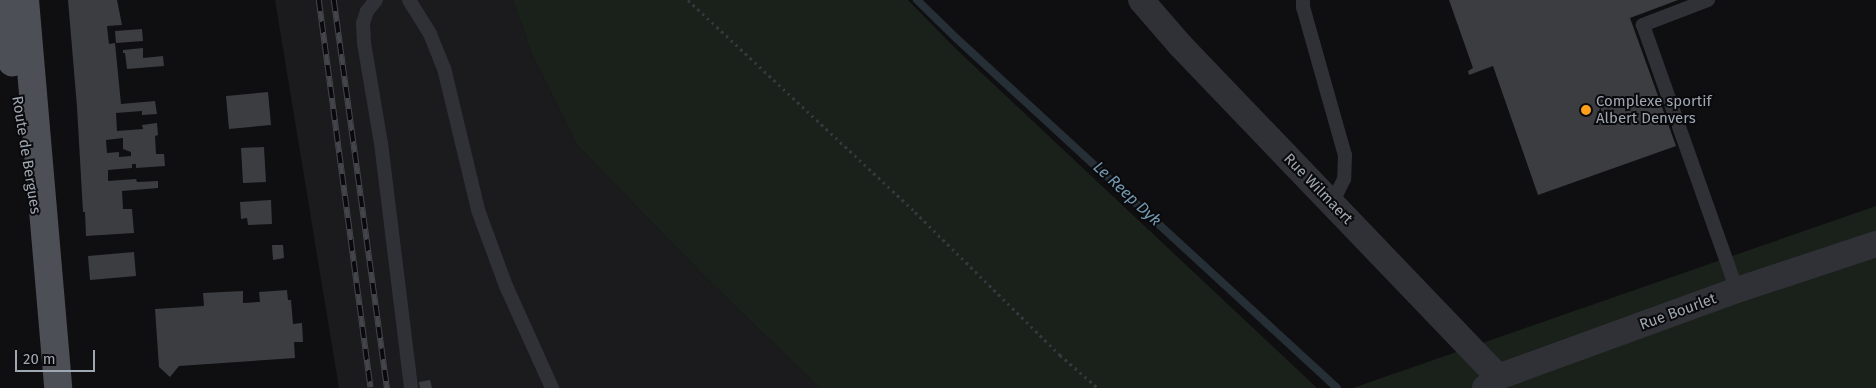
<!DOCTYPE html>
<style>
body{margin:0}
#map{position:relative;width:1876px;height:388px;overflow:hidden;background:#0f0f11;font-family:"Fira Sans",sans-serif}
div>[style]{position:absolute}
.built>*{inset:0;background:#1b1b1e}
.green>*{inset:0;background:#19211a}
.stream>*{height:8px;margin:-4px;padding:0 4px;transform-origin:4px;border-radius:4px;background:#252f35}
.building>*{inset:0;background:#3b3d41}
.path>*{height:3px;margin-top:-1.5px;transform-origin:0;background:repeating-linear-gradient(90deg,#36383d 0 2.5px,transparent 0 6.5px)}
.lane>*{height:14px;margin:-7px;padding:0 7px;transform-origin:7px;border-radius:7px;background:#303136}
.street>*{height:26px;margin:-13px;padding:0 13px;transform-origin:13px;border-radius:13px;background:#303136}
.primary>*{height:28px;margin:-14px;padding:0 14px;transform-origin:14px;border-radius:14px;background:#4c4f55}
.rail>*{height:5.5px;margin-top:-2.75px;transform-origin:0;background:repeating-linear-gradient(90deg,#0a0a0c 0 11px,#43454b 0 22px);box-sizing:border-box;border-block:1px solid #43454b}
.dots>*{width:14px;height:14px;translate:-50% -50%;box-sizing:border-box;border:2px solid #0a0a0c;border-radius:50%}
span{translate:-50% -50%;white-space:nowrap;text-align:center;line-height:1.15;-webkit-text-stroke:4px #0a0a0c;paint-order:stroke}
.poi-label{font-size:15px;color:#9fa7b3}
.left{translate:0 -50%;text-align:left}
.street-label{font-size:15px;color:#9fa7b3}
.water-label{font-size:16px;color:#7399b1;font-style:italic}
.scale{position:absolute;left:15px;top:350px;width:80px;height:22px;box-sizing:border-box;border:2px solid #9fa7b3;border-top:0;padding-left:6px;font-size:15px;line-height:18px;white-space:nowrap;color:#9fa7b3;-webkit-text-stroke:4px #0a0a0c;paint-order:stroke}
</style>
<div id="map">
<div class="built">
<i style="clip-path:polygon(275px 0,513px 0,532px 54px,577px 145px,707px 279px,820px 388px,339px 388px)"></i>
</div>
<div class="green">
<i style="clip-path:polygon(513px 0,908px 0,955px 48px,1317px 388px,820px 388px,707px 279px,577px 145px,532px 54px)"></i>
<i style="clip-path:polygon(1876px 206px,1876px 388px,1353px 388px)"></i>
</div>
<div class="stream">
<i style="left:917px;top:0;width:54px;rotate:44.3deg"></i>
<i style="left:956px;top:38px;width:517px;rotate:42.57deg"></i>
</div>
<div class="building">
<i style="clip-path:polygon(evenodd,68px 0,117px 0,122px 25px,107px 26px,109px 44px,115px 43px,121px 104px,155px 101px,157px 114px,142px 115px,142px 111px,116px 113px,117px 131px,143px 129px,142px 125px,157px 123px,158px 135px,155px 136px,156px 154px,164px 154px,165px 166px,136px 168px,136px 164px,132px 164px,132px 168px,108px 170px,108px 181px,136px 179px,137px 182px,158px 181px,158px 188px,122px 191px,123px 209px,132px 209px,134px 233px,86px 236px,85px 212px,83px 212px,77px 107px,68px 0,123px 138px,123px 149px,131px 152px,131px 156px,119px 157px,119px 152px,107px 153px,106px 140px,123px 138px)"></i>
<i style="clip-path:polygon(1449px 0,1678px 0,1630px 18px,1676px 146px,1538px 195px,1493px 66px,1469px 75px,1468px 71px,1473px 68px)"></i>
<i style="clip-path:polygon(142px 29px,143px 41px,116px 43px,115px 31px)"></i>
<i style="clip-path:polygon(143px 48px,143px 58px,163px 56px,164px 66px,127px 69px,125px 53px,123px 53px,123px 50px)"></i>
<i style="clip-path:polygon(268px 92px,271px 125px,229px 129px,226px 96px)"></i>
<i style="clip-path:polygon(264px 147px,266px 182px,243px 183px,241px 148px)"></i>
<i style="clip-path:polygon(271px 200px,272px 224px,248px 225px,247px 218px,241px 219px,240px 202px)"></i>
<i style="clip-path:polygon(272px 245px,283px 245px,284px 258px,273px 260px)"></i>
<i style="clip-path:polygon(134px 252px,136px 276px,90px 280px,88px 256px)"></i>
<i style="clip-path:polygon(287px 290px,288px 300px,291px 300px,293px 324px,302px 323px,303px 342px,294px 342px,295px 358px,179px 366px,170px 377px,159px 367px,155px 309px,204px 306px,203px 293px,243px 291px,243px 303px,260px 302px,259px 292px)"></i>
<i style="clip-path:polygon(430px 380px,432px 388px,420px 388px,419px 382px)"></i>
</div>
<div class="path">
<i style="left:688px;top:0;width:311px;rotate:43deg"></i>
<i style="left:915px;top:212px;width:204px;rotate:44.6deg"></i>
<i style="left:1060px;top:355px;width:50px;rotate:41deg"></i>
</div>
<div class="lane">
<i style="left:376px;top:0;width:14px;rotate:129deg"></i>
<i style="left:367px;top:11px;width:13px;rotate:108deg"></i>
<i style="left:363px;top:23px;width:20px;rotate:87deg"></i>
<i style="left:364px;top:43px;width:101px;rotate:80.4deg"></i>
<i style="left:381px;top:143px;width:247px;rotate:83deg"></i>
<i style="left:409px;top:0;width:40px;rotate:58deg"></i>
<i style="left:430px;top:34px;width:37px;rotate:68deg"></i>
<i style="left:444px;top:68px;width:146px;rotate:76.5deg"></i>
<i style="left:478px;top:210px;width:81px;rotate:69.8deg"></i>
<i style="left:506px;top:286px;width:112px;rotate:65.7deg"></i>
<i style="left:1303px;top:0;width:7px;rotate:90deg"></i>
<i style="left:1303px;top:7px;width:154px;rotate:74.2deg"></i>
<i style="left:1345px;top:155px;width:24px;rotate:92deg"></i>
<i style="left:1344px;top:179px;width:28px;rotate:116deg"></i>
<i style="left:1708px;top:0;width:70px;rotate:159deg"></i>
<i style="left:1643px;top:25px;width:281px;rotate:70.5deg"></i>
</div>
<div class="street">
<i style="left:1141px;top:0;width:60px;rotate:49.1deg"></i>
<i style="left:1180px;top:45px;width:460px;rotate:46.2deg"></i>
<i style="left:1485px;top:388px;width:17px;rotate:-40deg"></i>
<i style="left:1498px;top:377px;width:254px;rotate:-20deg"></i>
<i style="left:1737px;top:290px;width:146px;rotate:-18.3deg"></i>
</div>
<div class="primary">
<i style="left:4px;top:0;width:63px;rotate:82.6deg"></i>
<i style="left:25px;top:0;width:389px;rotate:85.1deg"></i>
</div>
<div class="rail">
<i style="left:319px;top:0;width:391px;rotate:82.4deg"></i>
<i style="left:334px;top:0;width:392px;rotate:82.2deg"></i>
</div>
<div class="dots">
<i style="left:1586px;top:110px;background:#fea11a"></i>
</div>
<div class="poi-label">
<span class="left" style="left:1596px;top:110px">Complexe sportif<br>Albert Denvers</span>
</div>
<div class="street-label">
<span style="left:26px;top:155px;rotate:81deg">Route de Bergues</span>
<span style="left:1318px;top:189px;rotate:46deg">Rue Wilmaert</span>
<span style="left:1678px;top:312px;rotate:-20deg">Rue Bourlet</span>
</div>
<div class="water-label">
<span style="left:1127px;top:194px;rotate:43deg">Le Reep Dyk</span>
</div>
<div class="scale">20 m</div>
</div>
